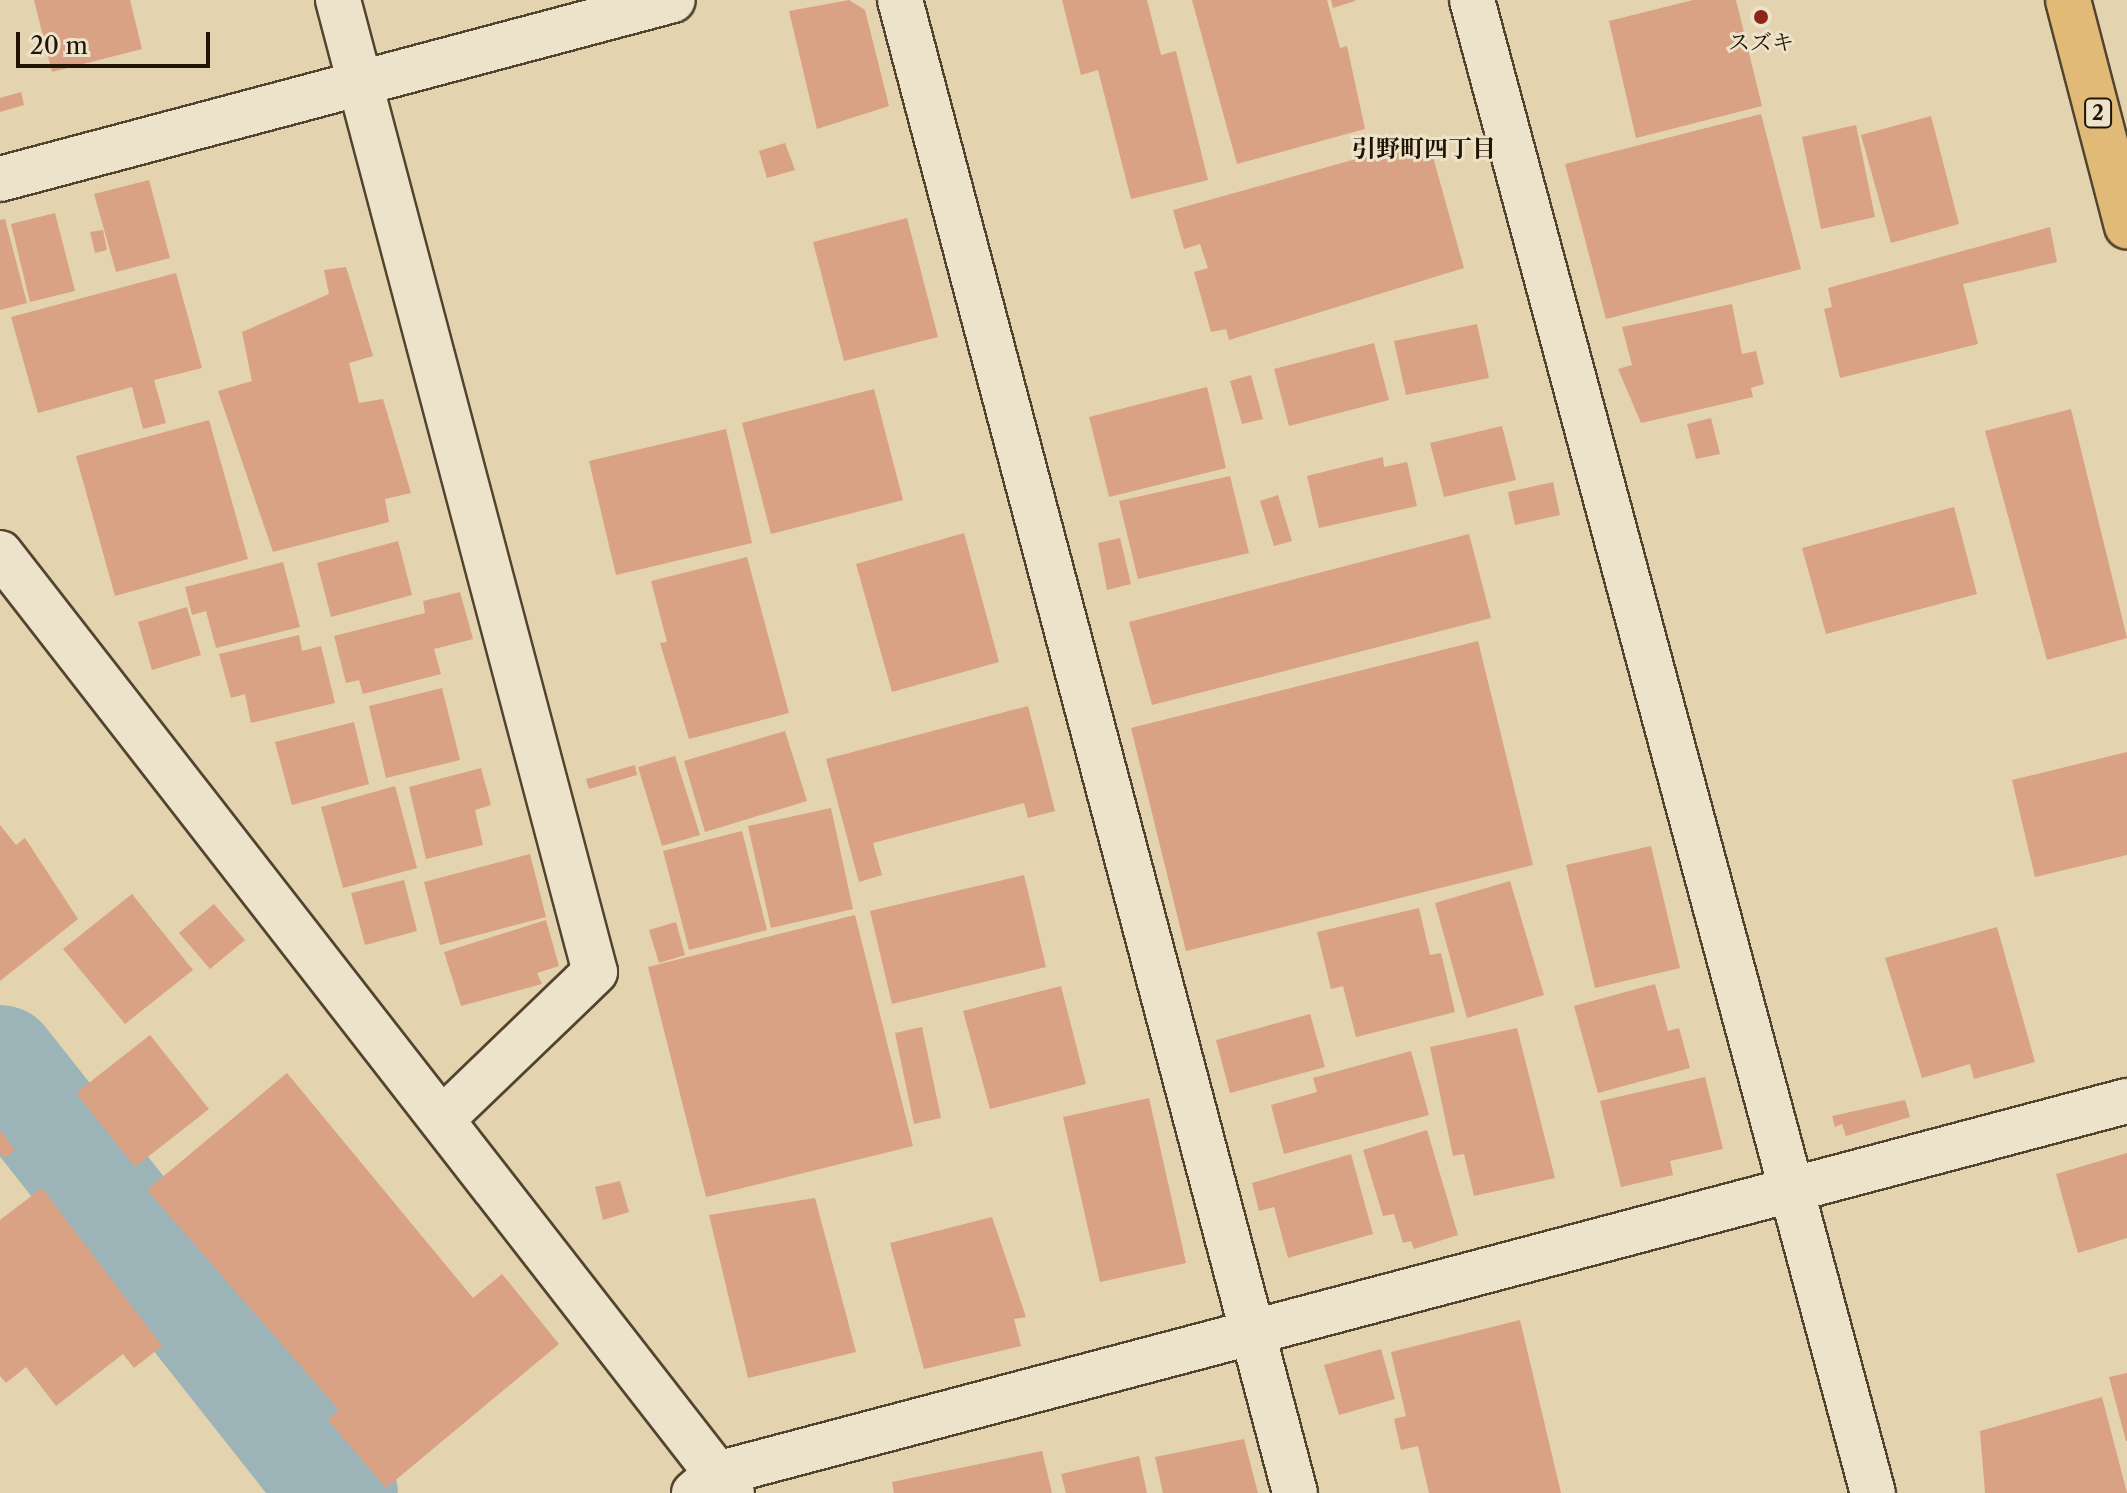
<!DOCTYPE html>
<meta charset="utf-8">
<style>
body{margin:0}
#map{position:relative;width:2127px;height:1493px;overflow:hidden;background:#e3d3ae;font-family:"Libre Caslon Text","Noto Serif JP",serif}
div>[style]{position:absolute}
.river>*{height:116px;margin:-58px;padding:0 58px;transform-origin:58px;border-radius:58px;background:#9cb4b8}
.building>*{inset:0;background:#daa284}
.roads{filter:drop-shadow(2px 0 #52442f) drop-shadow(-2px 0 #52442f) drop-shadow(0 2px #52442f) drop-shadow(0 -2px #52442f)}
.minor>*{height:44px;margin:-22px;padding:0 22px;transform-origin:22px;border-radius:22px;background:#ede2ca}
.highway>*{height:44px;margin:-22px;padding:0 22px;transform-origin:22px;border-radius:22px;background:#e2ba77}
.dots>*{width:22px;height:22px;translate:-50% -50%;box-sizing:border-box;border:4px solid #ede2ca;border-radius:50%}
span{translate:-50% -50%;white-space:nowrap;text-align:center;line-height:1.15;-webkit-text-stroke:6px #ede2ca;paint-order:stroke}
.shield-label span{padding:2px 6px;background:#ede2ca;border:2px solid;border-radius:6px;-webkit-text-stroke-width:0}
.shield-label{font-size:20px;color:#211405;font-weight:700}
.poi-label{font-size:22px;color:#211405}
.neighbourhood-label{font-size:24px;color:#211405;font-weight:700}
.scale{position:absolute;left:16px;top:32px;width:194px;height:36px;box-sizing:border-box;border:4px solid #211405;border-top:0;padding-left:10px;font-size:24px;line-height:28px;white-space:nowrap;color:#211405;-webkit-text-stroke:6px #ede2ca;paint-order:stroke}
</style>
<div id="map">
<div class="river">
<i style="left:0;top:1063px;width:548px;rotate:51.67deg"></i>
</div>
<div class="building">
<i style="clip-path:polygon(34px 0,130px 0,142px 49px,52px 72px)"></i>
<i style="clip-path:polygon(849px 0,865px 10px,889px 106px,817px 129px,789px 11px)"></i>
<i style="clip-path:polygon(1062px 0,1147px 0,1161px 55px,1176px 51px,1208px 180px,1131px 199px,1098px 70px,1081px 75px)"></i>
<i style="clip-path:polygon(1192px 0,1327px 0,1340px 48px,1347px 46px,1365px 129px,1237px 164px)"></i>
<i style="clip-path:polygon(1331px 0,1355px 0,1355px 1px,1333px 8px)"></i>
<i style="clip-path:polygon(1693px 0,1736px 0,1762px 106px,1636px 138px,1609px 21px)"></i>
<i style="clip-path:polygon(21px 92px,24px 105px,0 112px,0 98px)"></i>
<i style="clip-path:polygon(1761px 114px,1801px 269px,1606px 319px,1565px 164px)"></i>
<i style="clip-path:polygon(1931px 116px,1959px 224px,1891px 243px,1861px 135px)"></i>
<i style="clip-path:polygon(1856px 125px,1875px 217px,1821px 229px,1802px 137px)"></i>
<i style="clip-path:polygon(1428px 139px,1464px 268px,1229px 340px,1226px 329px,1211px 332px,1194px 272px,1208px 268px,1200px 244px,1184px 249px,1173px 210px)"></i>
<i style="clip-path:polygon(785px 143px,795px 170px,767px 178px,759px 151px)"></i>
<i style="clip-path:polygon(149px 180px,170px 258px,116px 272px,94px 194px)"></i>
<i style="clip-path:polygon(55px 213px,75px 291px,30px 302px,11px 224px)"></i>
<i style="clip-path:polygon(907px 218px,938px 337px,844px 361px,813px 242px)"></i>
<i style="clip-path:polygon(5px 219px,27px 303px,0 310px,0 220px)"></i>
<i style="clip-path:polygon(2050px 227px,2057px 262px,1963px 284px,1978px 344px,1840px 378px,1824px 309px,1832px 307px,1828px 288px)"></i>
<i style="clip-path:polygon(103px 230px,107px 250px,95px 253px,90px 232px)"></i>
<i style="clip-path:polygon(346px 267px,373px 356px,349px 363px,359px 403px,383px 399px,411px 493px,385px 499px,389px 522px,273px 552px,218px 391px,252px 381px,242px 332px,329px 294px,324px 270px)"></i>
<i style="clip-path:polygon(176px 273px,202px 368px,154px 380px,166px 423px,143px 429px,132px 387px,38px 413px,11px 317px)"></i>
<i style="clip-path:polygon(1732px 304px,1742px 354px,1756px 351px,1764px 384px,1751px 388px,1753px 397px,1641px 423px,1618px 369px,1632px 365px,1622px 327px)"></i>
<i style="clip-path:polygon(1477px 324px,1489px 378px,1406px 395px,1394px 341px)"></i>
<i style="clip-path:polygon(1374px 343px,1389px 400px,1289px 426px,1274px 369px)"></i>
<i style="clip-path:polygon(1251px 375px,1263px 419px,1242px 424px,1230px 381px)"></i>
<i style="clip-path:polygon(1207px 387px,1226px 468px,1109px 497px,1089px 417px)"></i>
<i style="clip-path:polygon(874px 389px,903px 500px,771px 534px,742px 423px)"></i>
<i style="clip-path:polygon(2071px 409px,2127px 638px,2047px 660px,1985px 431px)"></i>
<i style="clip-path:polygon(1711px 418px,1720px 454px,1696px 459px,1687px 424px)"></i>
<i style="clip-path:polygon(209px 420px,248px 559px,115px 596px,76px 456px)"></i>
<i style="clip-path:polygon(1502px 426px,1516px 480px,1444px 497px,1430px 443px)"></i>
<i style="clip-path:polygon(726px 429px,752px 543px,616px 575px,589px 461px)"></i>
<i style="clip-path:polygon(1383px 457px,1384px 467px,1407px 462px,1417px 506px,1319px 528px,1307px 476px)"></i>
<i style="clip-path:polygon(1230px 476px,1249px 553px,1138px 579px,1119px 501px)"></i>
<i style="clip-path:polygon(1553px 482px,1560px 515px,1515px 525px,1508px 492px)"></i>
<i style="clip-path:polygon(1278px 495px,1292px 541px,1274px 546px,1260px 501px)"></i>
<i style="clip-path:polygon(1954px 507px,1977px 594px,1826px 634px,1802px 548px)"></i>
<i style="clip-path:polygon(964px 533px,999px 662px,892px 692px,856px 564px)"></i>
<i style="clip-path:polygon(1469px 534px,1491px 618px,1152px 705px,1129px 622px)"></i>
<i style="clip-path:polygon(1120px 538px,1131px 584px,1107px 590px,1098px 543px)"></i>
<i style="clip-path:polygon(398px 541px,412px 595px,331px 617px,317px 563px)"></i>
<i style="clip-path:polygon(747px 557px,789px 713px,689px 739px,660px 643px,667px 642px,651px 581px)"></i>
<i style="clip-path:polygon(283px 562px,300px 627px,216px 648px,206px 611px,192px 615px,185px 587px)"></i>
<i style="clip-path:polygon(460px 592px,473px 639px,434px 649px,441px 674px,363px 694px,359px 680px,346px 683px,334px 636px,425px 613px,423px 601px)"></i>
<i style="clip-path:polygon(187px 607px,201px 655px,152px 670px,138px 622px)"></i>
<i style="clip-path:polygon(299px 635px,302px 651px,321px 646px,335px 703px,251px 723px,245px 694px,231px 698px,219px 654px)"></i>
<i style="clip-path:polygon(1478px 641px,1533px 865px,1186px 951px,1131px 728px)"></i>
<i style="clip-path:polygon(442px 688px,460px 760px,386px 778px,369px 706px)"></i>
<i style="clip-path:polygon(1028px 706px,1055px 811px,1028px 818px,1024px 803px,873px 843px,882px 875px,859px 882px,826px 759px)"></i>
<i style="clip-path:polygon(354px 722px,369px 784px,292px 805px,275px 742px)"></i>
<i style="clip-path:polygon(785px 731px,807px 801px,705px 832px,684px 761px)"></i>
<i style="clip-path:polygon(2127px 752px,2127px 855px,2035px 877px,2012px 780px)"></i>
<i style="clip-path:polygon(675px 756px,700px 835px,662px 846px,638px 767px)"></i>
<i style="clip-path:polygon(635px 765px,637px 775px,589px 789px,586px 779px)"></i>
<i style="clip-path:polygon(481px 768px,491px 805px,475px 810px,483px 845px,426px 859px,409px 787px)"></i>
<i style="clip-path:polygon(395px 786px,417px 868px,343px 888px,321px 807px)"></i>
<i style="clip-path:polygon(831px 808px,853px 909px,771px 928px,748px 826px)"></i>
<i style="clip-path:polygon(0 825px,16px 845px,25px 838px,78px 919px,0 981px)"></i>
<i style="clip-path:polygon(742px 831px,767px 930px,689px 950px,663px 851px)"></i>
<i style="clip-path:polygon(1651px 846px,1680px 968px,1595px 988px,1566px 865px)"></i>
<i style="clip-path:polygon(530px 854px,546px 917px,440px 945px,424px 882px)"></i>
<i style="clip-path:polygon(1024px 875px,1046px 967px,892px 1004px,870px 911px)"></i>
<i style="clip-path:polygon(404px 880px,417px 931px,365px 945px,351px 893px)"></i>
<i style="clip-path:polygon(1510px 881px,1544px 995px,1467px 1018px,1435px 903px)"></i>
<i style="clip-path:polygon(132px 894px,193px 970px,125px 1024px,63px 949px)"></i>
<i style="clip-path:polygon(214px 904px,245px 940px,210px 969px,179px 933px)"></i>
<i style="clip-path:polygon(1419px 908px,1430px 955px,1441px 953px,1455px 1012px,1356px 1037px,1343px 986px,1331px 989px,1317px 932px)"></i>
<i style="clip-path:polygon(855px 915px,913px 1146px,706px 1197px,648px 967px)"></i>
<i style="clip-path:polygon(546px 920px,559px 966px,537px 973px,542px 984px,461px 1006px,444px 952px)"></i>
<i style="clip-path:polygon(676px 922px,685px 955px,659px 963px,649px 930px)"></i>
<i style="clip-path:polygon(1997px 927px,2035px 1062px,1974px 1079px,1970px 1064px,1922px 1078px,1885px 958px)"></i>
<i style="clip-path:polygon(1655px 984px,1668px 1031px,1679px 1028px,1690px 1068px,1598px 1093px,1574px 1006px)"></i>
<i style="clip-path:polygon(1061px 986px,1086px 1084px,990px 1109px,963px 1011px)"></i>
<i style="clip-path:polygon(1310px 1014px,1325px 1067px,1230px 1093px,1216px 1040px)"></i>
<i style="clip-path:polygon(922px 1027px,941px 1118px,914px 1124px,895px 1033px)"></i>
<i style="clip-path:polygon(1517px 1028px,1555px 1178px,1474px 1196px,1464px 1154px,1453px 1156px,1430px 1047px)"></i>
<i style="clip-path:polygon(150px 1035px,209px 1109px,135px 1167px,76px 1093px)"></i>
<i style="clip-path:polygon(1411px 1051px,1429px 1115px,1284px 1154px,1271px 1105px,1317px 1092px,1313px 1078px)"></i>
<i style="clip-path:polygon(287px 1073px,473px 1298px,502px 1274px,559px 1344px,386px 1488px,328px 1420px,339px 1410px,147px 1190px)"></i>
<i style="clip-path:polygon(1705px 1077px,1723px 1149px,1670px 1161px,1673px 1175px,1621px 1187px,1600px 1101px)"></i>
<i style="clip-path:polygon(1149px 1098px,1186px 1263px,1100px 1282px,1063px 1117px)"></i>
<i style="clip-path:polygon(1905px 1100px,1910px 1117px,1846px 1136px,1842px 1124px,1835px 1127px,1832px 1116px)"></i>
<i style="clip-path:polygon(0 1130px,15px 1150px,4px 1158px,0 1152px)"></i>
<i style="clip-path:polygon(1427px 1130px,1458px 1235px,1414px 1249px,1411px 1241px,1403px 1243px,1394px 1214px,1383px 1216px,1363px 1150px)"></i>
<i style="clip-path:polygon(2127px 1153px,2127px 1238px,2078px 1253px,2056px 1174px)"></i>
<i style="clip-path:polygon(1351px 1154px,1373px 1234px,1288px 1258px,1274px 1207px,1259px 1211px,1252px 1183px)"></i>
<i style="clip-path:polygon(620px 1181px,629px 1212px,603px 1220px,595px 1187px)"></i>
<i style="clip-path:polygon(42px 1188px,162px 1346px,134px 1368px,123px 1354px,56px 1406px,26px 1367px,6px 1383px,0 1376px,0 1220px)"></i>
<i style="clip-path:polygon(815px 1198px,856px 1352px,748px 1378px,709px 1215px)"></i>
<i style="clip-path:polygon(992px 1217px,1026px 1317px,1014px 1319px,1021px 1346px,924px 1369px,890px 1243px)"></i>
<i style="clip-path:polygon(1520px 1320px,1561px 1493px,1429px 1493px,1418px 1446px,1401px 1450px,1394px 1419px,1406px 1416px,1391px 1352px)"></i>
<i style="clip-path:polygon(1381px 1349px,1395px 1399px,1339px 1415px,1324px 1365px)"></i>
<i style="clip-path:polygon(2127px 1373px,2127px 1441px,2126px 1441px,2109px 1377px)"></i>
<i style="clip-path:polygon(2102px 1397px,2127px 1493px,1985px 1493px,1980px 1431px)"></i>
<i style="clip-path:polygon(1244px 1439px,1258px 1493px,1163px 1493px,1155px 1457px)"></i>
<i style="clip-path:polygon(1042px 1451px,1052px 1493px,894px 1493px,892px 1482px)"></i>
<i style="clip-path:polygon(1139px 1456px,1147px 1493px,1066px 1493px,1061px 1474px)"></i>
</div>
<div class="roads">
<div class="minor">
<i style="left:338px;top:0;width:1005px;rotate:75.19deg"></i>
<i style="left:595px;top:972px;width:212px;rotate:136.1deg"></i>
<i style="left:900px;top:0;width:1544px;rotate:75.18deg"></i>
<i style="left:1472px;top:0;width:1546px;rotate:74.97deg"></i>
<i style="left:0;top:179px;width:696px;rotate:-14.89deg"></i>
<i style="left:0;top:553px;width:1191px;rotate:52.09deg"></i>
<i style="left:694px;top:1493px;width:30px;rotate:-40deg"></i>
<i style="left:717px;top:1474px;width:1459px;rotate:-14.82deg"></i>
</div>
<div class="highway">
<i style="left:2068px;top:0;width:234px;rotate:75.4deg"></i>
</div>
</div>
<div class="dots">
<i style="left:1761px;top:17px;background:#8f2418"></i>
</div>
<div class="shield-label">
<span style="left:2098px;top:113px">2</span>
</div>
<div class="poi-label">
<span style="left:1761px;top:43px">スズキ</span>
</div>
<div class="neighbourhood-label">
<span style="left:1424px;top:149px">引野町四丁目</span>
</div>
<div class="scale">20 m</div>
</div>
